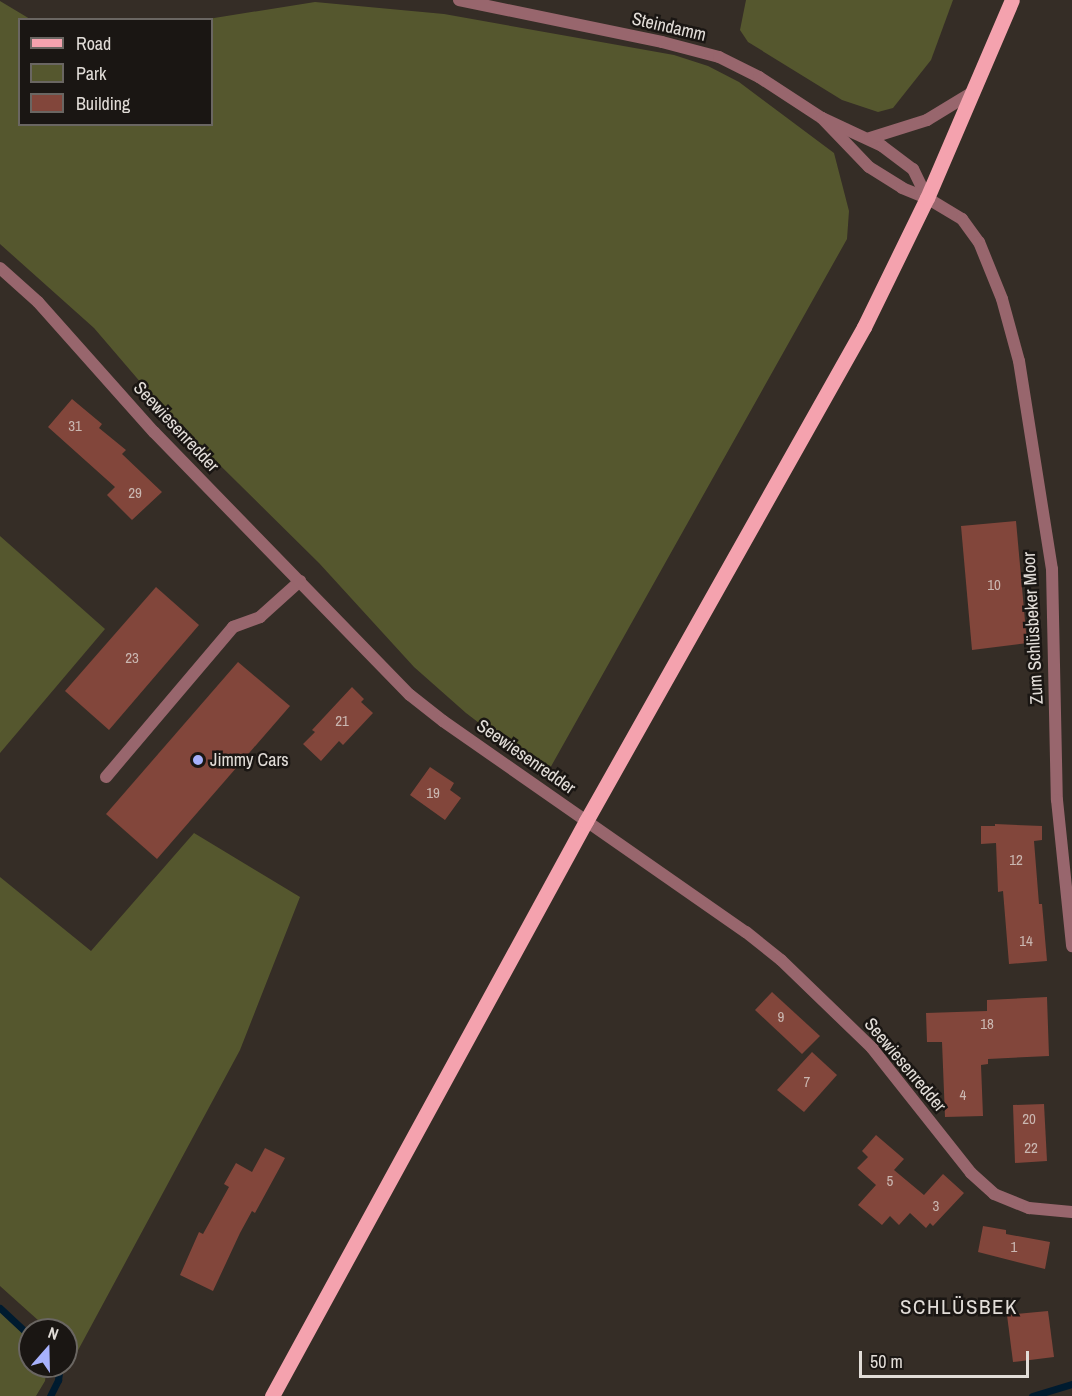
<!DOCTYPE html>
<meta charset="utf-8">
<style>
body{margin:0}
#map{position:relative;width:1072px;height:1396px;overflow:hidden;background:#352d26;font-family:"Archivo Narrow",sans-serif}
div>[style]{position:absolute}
.green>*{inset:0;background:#55572e}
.stream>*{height:7px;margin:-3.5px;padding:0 3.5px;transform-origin:3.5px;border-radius:3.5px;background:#001b2f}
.building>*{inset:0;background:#82463b}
.service>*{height:12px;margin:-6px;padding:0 6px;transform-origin:6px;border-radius:6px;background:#98666d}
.minor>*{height:12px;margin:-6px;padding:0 6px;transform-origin:6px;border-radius:6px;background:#98666d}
.primary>*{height:15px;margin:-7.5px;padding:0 7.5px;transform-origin:7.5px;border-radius:7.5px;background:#f4a2ae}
.dots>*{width:16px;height:16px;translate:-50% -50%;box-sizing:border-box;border:3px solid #1a1613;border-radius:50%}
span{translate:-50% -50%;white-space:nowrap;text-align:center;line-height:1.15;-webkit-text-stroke:5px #1a1613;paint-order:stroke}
.number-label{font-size:15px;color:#cab7b1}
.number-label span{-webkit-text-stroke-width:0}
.street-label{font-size:18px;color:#e2ddd8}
.poi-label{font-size:18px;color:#e2ddd8}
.left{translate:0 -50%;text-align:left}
.quarter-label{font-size:21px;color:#e2ddd8;letter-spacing:1.5px}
.legend{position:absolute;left:18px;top:18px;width:195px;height:108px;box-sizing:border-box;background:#1a1613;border:2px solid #6a6662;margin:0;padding:8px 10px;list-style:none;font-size:18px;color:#e2ddd8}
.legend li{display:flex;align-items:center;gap:12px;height:30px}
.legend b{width:30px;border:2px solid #6a6662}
.north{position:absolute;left:18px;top:1318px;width:60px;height:60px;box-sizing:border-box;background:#1a1613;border:2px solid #6a6662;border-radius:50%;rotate:20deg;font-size:16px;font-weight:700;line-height:24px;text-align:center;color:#e2ddd8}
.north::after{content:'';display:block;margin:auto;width:21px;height:27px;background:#a7b1fc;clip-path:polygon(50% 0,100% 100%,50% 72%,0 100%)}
.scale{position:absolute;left:859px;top:1351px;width:170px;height:27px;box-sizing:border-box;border:3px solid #e2ddd8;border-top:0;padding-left:8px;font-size:18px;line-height:21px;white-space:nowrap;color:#e2ddd8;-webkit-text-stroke:4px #1a1613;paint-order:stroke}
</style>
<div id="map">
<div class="green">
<i style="clip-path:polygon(746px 0,953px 0,931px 60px,893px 108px,878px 112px,842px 100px,748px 42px,740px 30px)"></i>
<i style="clip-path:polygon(0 1px,30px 19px,20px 20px,20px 124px,212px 124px,212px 20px,208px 19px,315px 2px,444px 14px,674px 55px,708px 66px,739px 82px,834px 153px,849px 211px,847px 239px,549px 770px,525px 758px,466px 713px,414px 667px,319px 563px,166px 412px,94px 328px,0 244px)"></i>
<i style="clip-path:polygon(0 536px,105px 629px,0 753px)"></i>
<i style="clip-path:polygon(194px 833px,300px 897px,240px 1050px,76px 1354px,66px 1345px,66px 1330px,49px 1330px,0 1286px,0 877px,91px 951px)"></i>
<i style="clip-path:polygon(0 1308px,30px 1336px,30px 1366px,47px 1366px,45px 1381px,36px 1396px,0 1396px)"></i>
</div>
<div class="stream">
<i style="left:0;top:1308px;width:41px;rotate:43deg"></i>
<i style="left:50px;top:1396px;width:18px;rotate:-63deg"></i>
<i style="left:58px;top:1380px;width:14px;rotate:-82deg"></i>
<i style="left:1032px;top:1396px;width:42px;rotate:-16.7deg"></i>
</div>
<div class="building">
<i style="clip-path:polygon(72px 399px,102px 424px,99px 428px,126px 450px,122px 454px,162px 492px,132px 520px,107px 495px,115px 487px,48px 427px)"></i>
<i style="clip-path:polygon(1016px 521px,1027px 643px,972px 650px,961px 526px)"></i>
<i style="clip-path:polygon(156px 587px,199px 625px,109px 730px,65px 691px)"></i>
<i style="clip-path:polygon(238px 662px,290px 706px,157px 859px,106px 814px)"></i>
<i style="clip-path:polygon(352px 687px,364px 699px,361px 702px,373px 713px,343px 745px,339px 741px,321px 761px,303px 744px,315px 732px,312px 730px)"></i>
<i style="clip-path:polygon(430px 767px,454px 783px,450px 790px,461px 798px,445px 820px,410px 795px)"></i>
<i style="clip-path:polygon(995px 824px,1042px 826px,1042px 840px,1034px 841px,1039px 904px,1042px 904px,1047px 961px,1009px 964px,1003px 891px,998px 892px,996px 843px,981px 844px,981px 826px,995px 826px)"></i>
<i style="clip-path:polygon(772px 992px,820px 1036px,802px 1054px,755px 1010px)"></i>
<i style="clip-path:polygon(1047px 997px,1049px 1056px,988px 1059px,988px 1064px,981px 1065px,983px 1116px,945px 1117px,942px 1042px,927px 1042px,926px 1013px,987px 1011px,987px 1000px)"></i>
<i style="clip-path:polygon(812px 1052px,837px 1075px,804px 1112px,777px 1090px)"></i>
<i style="clip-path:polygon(1044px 1104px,1047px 1161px,1015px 1163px,1013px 1105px)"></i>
<i style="clip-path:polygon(876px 1135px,904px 1159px,894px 1170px,924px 1195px,943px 1174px,964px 1193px,933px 1226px,930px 1223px,926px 1228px,910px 1213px,899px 1225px,890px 1216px,882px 1225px,858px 1205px,876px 1185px,857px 1168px,868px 1157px,862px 1151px)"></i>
<i style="clip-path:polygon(265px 1148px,285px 1158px,255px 1213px,252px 1211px,240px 1233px,213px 1291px,180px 1275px,199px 1232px,203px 1234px,229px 1187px,224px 1184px,236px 1163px,252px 1172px)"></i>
<i style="clip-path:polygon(983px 1226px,1006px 1230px,1006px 1234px,1050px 1242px,1045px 1269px,978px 1252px)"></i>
<i style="clip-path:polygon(1048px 1311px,1054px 1357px,1013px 1362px,1007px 1315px)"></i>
</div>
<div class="service">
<i style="left:106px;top:777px;width:197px;rotate:-49.7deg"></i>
<i style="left:233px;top:627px;width:29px;rotate:-20deg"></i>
<i style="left:260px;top:617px;width:54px;rotate:-42deg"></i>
</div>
<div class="minor">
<i style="left:459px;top:0;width:207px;rotate:11.7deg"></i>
<i style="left:662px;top:42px;width:59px;rotate:14.7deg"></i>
<i style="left:719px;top:57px;width:45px;rotate:26.6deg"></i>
<i style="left:759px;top:77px;width:75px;rotate:33.1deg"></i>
<i style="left:822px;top:118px;width:66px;rotate:25deg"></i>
<i style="left:882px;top:146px;width:39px;rotate:37deg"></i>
<i style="left:913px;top:169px;width:32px;rotate:64deg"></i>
<i style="left:822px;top:118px;width:68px;rotate:46.2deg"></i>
<i style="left:869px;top:167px;width:39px;rotate:32deg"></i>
<i style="left:902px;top:188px;width:27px;rotate:22deg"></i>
<i style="left:927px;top:198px;width:41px;rotate:31deg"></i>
<i style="left:962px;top:219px;width:29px;rotate:54deg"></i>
<i style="left:979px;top:242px;width:61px;rotate:68deg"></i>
<i style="left:1002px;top:299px;width:64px;rotate:74.7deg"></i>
<i style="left:1019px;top:361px;width:211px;rotate:81deg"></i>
<i style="left:1052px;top:569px;width:231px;rotate:88.8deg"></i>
<i style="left:1057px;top:800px;width:147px;rotate:84.1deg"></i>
<i style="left:870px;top:138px;width:60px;rotate:-17.5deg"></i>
<i style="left:927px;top:120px;width:54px;rotate:-31.3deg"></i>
<i style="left:0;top:268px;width:51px;rotate:41.8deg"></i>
<i style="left:38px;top:302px;width:174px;rotate:48.3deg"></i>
<i style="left:154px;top:432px;width:367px;rotate:45.8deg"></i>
<i style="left:410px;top:695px;width:42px;rotate:38.2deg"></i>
<i style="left:443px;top:721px;width:369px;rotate:34.9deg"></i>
<i style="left:746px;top:932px;width:45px;rotate:38.7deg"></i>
<i style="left:781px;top:960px;width:127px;rotate:44deg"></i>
<i style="left:872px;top:1048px;width:159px;rotate:51.6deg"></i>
<i style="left:971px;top:1173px;width:31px;rotate:42deg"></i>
<i style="left:994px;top:1194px;width:38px;rotate:22deg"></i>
<i style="left:1029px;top:1208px;width:43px;rotate:5.3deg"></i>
</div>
<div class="primary">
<i style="left:272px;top:1396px;width:655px;rotate:-61.36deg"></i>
<i style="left:586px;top:821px;width:567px;rotate:-60.63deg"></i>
<i style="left:864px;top:327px;width:144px;rotate:-64deg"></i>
<i style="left:927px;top:198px;width:215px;rotate:-66.8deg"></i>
</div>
<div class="dots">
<i style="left:198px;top:760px;background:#a7b1fc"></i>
</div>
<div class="number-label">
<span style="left:75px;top:426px">31</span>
<span style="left:135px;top:493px">29</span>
<span style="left:994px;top:585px">10</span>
<span style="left:132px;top:658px">23</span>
<span style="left:342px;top:721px">21</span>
<span style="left:433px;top:793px">19</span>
<span style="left:1016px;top:860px">12</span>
<span style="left:1026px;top:941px">14</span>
<span style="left:781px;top:1017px">9</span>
<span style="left:987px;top:1024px">18</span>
<span style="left:807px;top:1082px">7</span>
<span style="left:963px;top:1095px">4</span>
<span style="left:1029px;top:1119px">20</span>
<span style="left:1031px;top:1148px">22</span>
<span style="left:890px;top:1181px">5</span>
<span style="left:936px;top:1206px">3</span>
<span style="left:1014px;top:1247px">1</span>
</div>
<div class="street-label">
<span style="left:669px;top:27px;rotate:13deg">Steindamm</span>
<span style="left:176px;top:427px;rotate:47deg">Seewiesenredder</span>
<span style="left:1033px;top:628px;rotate:-93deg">Zum Schlüsbeker Moor</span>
<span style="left:526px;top:757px;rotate:35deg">Seewiesenredder</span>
<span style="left:905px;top:1065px;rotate:50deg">Seewiesenredder</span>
</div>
<div class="poi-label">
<span class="left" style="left:210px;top:760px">Jimmy Cars</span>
</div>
<div class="quarter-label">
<span style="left:959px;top:1307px">SCHLÜSBEK</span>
</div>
<ul class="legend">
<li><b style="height:8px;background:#f4a2ae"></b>Road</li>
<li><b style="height:16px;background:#55572e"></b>Park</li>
<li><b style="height:16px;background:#82463b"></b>Building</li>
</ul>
<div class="north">N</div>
<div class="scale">50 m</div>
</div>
